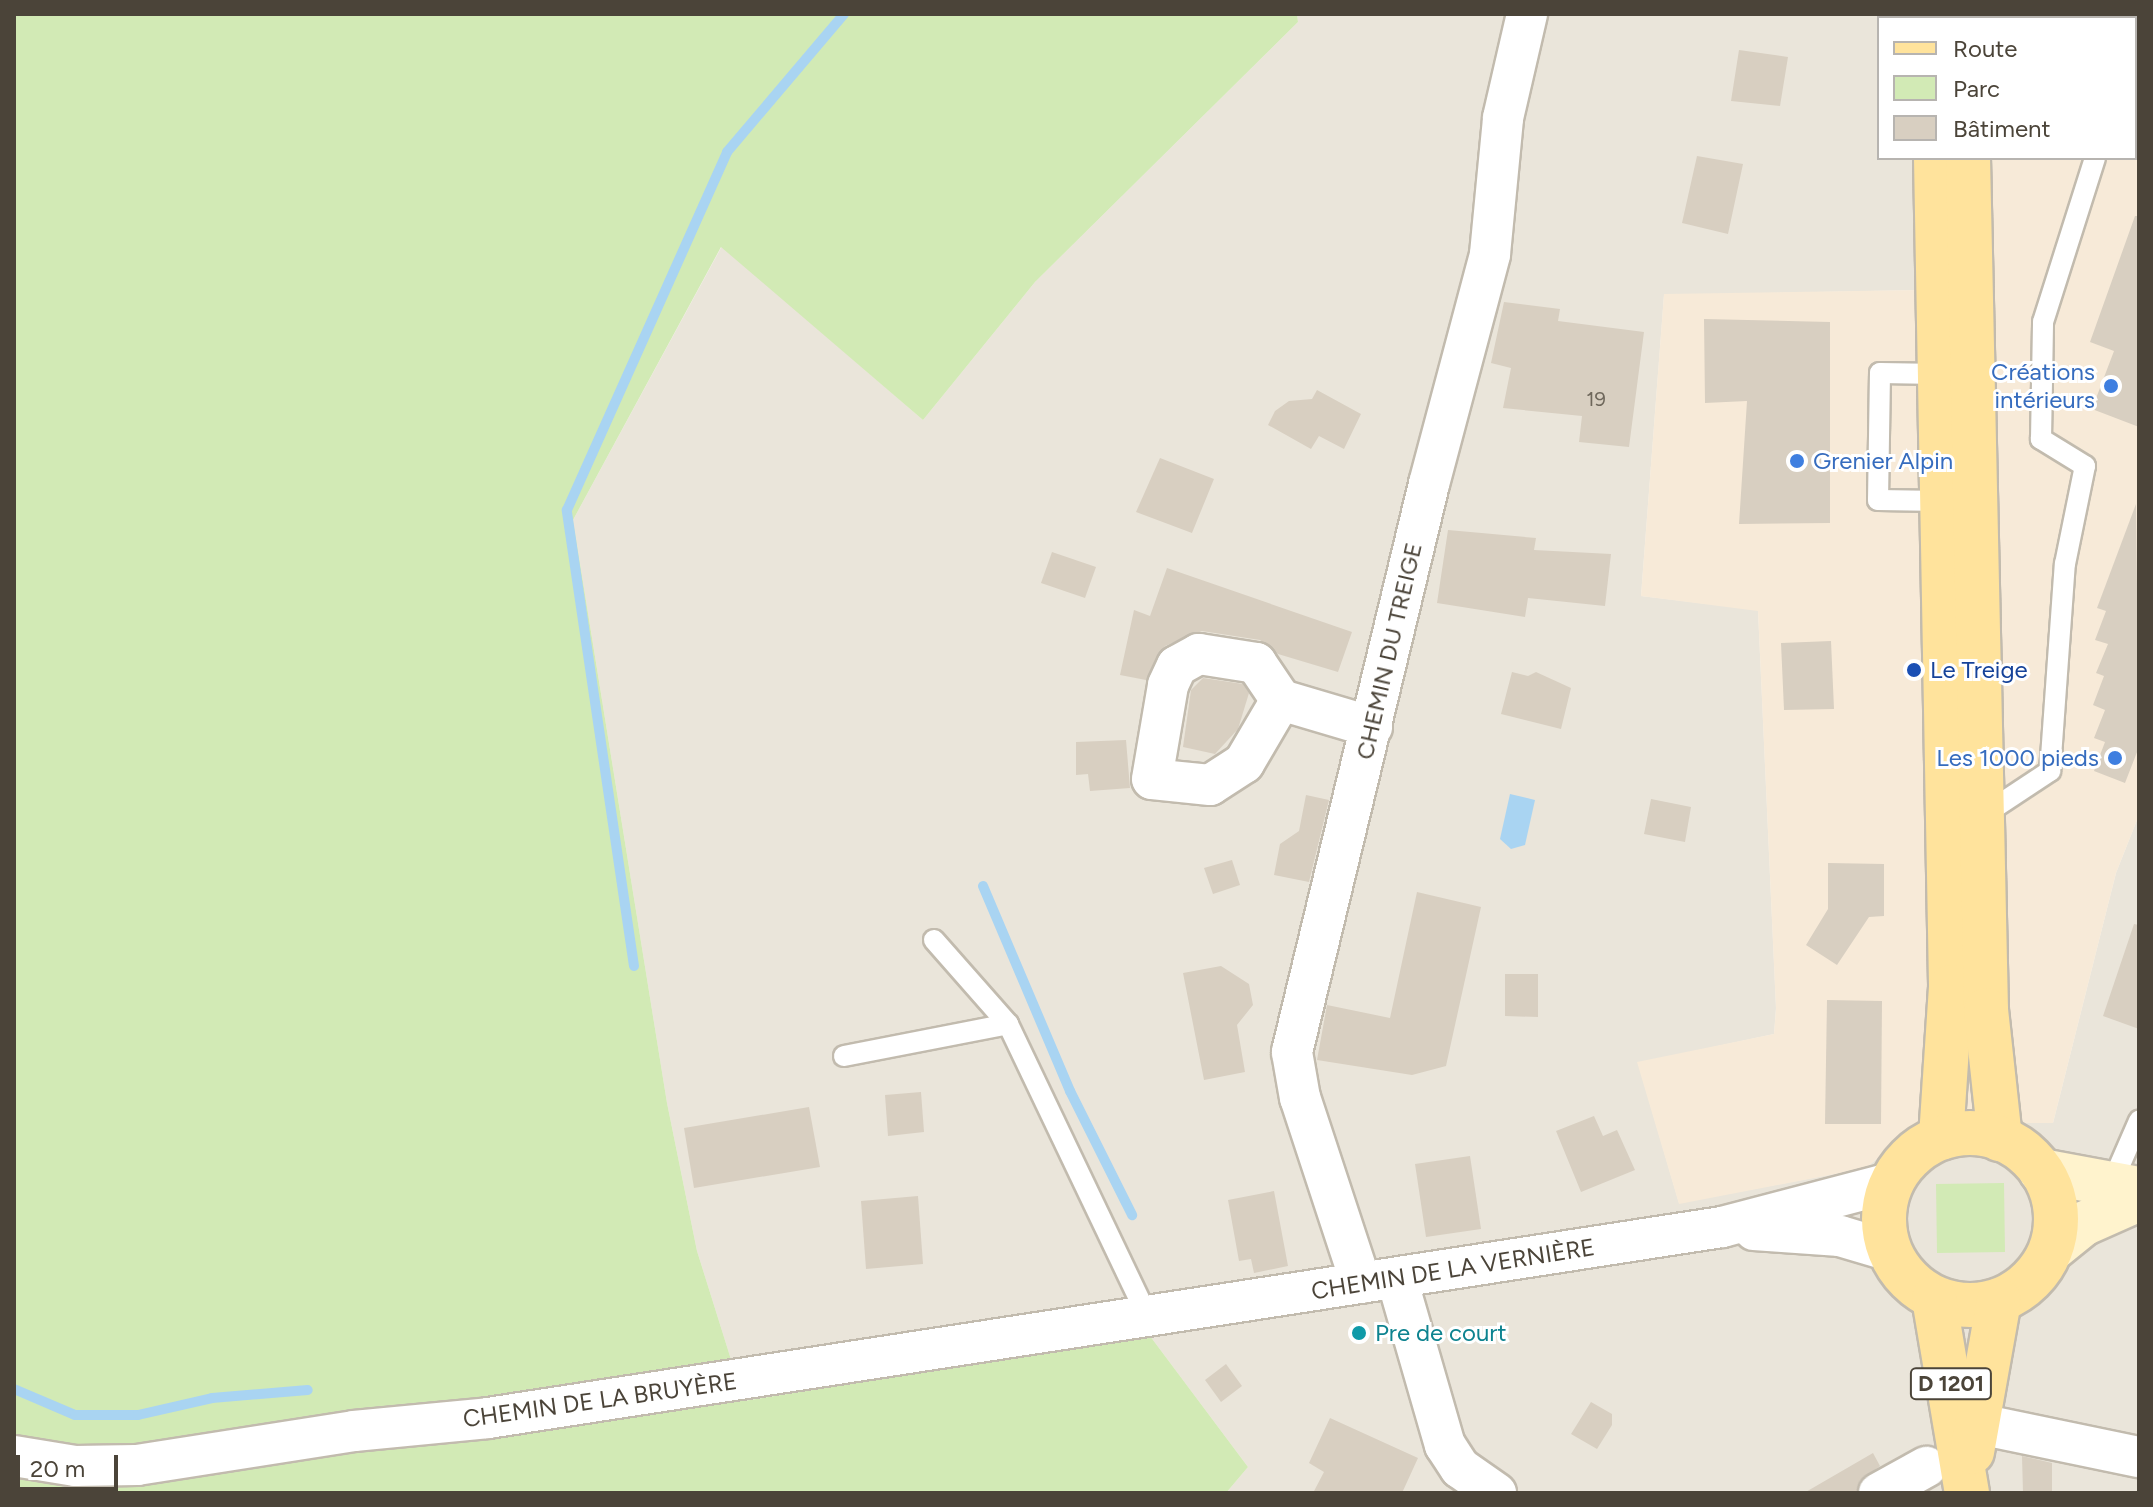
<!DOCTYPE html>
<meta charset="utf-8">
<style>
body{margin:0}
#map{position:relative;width:2153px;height:1507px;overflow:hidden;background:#f6f3ec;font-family:Figtree,sans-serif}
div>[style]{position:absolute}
.residential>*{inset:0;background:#eae5da}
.commercial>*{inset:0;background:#f7ead8}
.green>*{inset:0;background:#d2eab5}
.water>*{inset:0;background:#a9d4f2}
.stream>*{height:10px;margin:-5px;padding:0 5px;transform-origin:5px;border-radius:5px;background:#a9d4f2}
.building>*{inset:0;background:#d8cfc1}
.roads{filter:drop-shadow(2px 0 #c2bbae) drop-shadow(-2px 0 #c2bbae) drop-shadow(0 2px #c2bbae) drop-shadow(0 -2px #c2bbae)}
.lane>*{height:20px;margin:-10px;padding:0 10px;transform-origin:10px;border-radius:10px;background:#fff}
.street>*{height:40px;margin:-20px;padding:0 20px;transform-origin:20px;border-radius:20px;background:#fff}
.secondary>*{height:44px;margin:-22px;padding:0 22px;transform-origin:22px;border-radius:22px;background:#fff3cd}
.primary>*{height:44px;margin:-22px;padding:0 22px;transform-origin:22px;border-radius:22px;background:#ffe39c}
.primary>.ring{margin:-22px;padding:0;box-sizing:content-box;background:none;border:44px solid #ffe39c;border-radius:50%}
.dots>*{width:22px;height:22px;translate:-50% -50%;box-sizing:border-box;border:4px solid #fff;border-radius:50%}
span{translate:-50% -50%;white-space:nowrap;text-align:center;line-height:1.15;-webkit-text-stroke:6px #fff;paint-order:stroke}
.number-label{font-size:20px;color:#6e675b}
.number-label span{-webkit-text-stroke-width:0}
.shield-label span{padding:2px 6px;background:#fff;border:2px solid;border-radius:6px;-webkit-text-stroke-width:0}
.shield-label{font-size:22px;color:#4b4439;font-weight:700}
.shop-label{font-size:24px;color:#366cbe}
.right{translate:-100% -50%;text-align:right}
.left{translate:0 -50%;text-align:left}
.street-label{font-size:24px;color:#4b4439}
.transit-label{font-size:24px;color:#164399}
.culture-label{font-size:24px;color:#0d838f}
.frame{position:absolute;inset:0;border:16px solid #4b4439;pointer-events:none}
.legend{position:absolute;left:1877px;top:16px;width:260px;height:144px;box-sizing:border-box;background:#fff;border:2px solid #b7b4b0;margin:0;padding:10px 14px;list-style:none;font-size:24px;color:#4b4439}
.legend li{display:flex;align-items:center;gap:16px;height:40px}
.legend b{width:40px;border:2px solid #b7b4b0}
.scale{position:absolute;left:16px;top:1455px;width:102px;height:36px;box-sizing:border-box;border:4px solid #4b4439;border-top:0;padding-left:10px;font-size:24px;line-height:28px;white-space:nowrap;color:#4b4439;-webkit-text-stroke:6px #fff;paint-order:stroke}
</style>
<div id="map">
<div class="residential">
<i style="clip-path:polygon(1297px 14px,1910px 14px,1879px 18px,1879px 158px,1915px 158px,1920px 290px,1664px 295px,1641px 596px,1758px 610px,1776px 1008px,1774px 1034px,1638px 1063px,1679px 1203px,1866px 1168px,1918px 1123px,2053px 1123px,2116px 873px,2139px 815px,2139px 1493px,1226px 1493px,1248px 1467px,1150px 1336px,744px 1401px,697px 1251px,667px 1103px,573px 520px,722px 246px,923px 420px,1035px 282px,1298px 22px)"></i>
</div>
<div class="commercial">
<i style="clip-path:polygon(1910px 14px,2139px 14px,2139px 815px,2116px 873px,2053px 1123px,1918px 1123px,1866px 1168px,1679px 1204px,1637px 1062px,1774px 1034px,1776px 1009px,1758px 611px,1641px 596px,1664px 294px,1919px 290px,1915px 158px,2135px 158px,2135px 18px)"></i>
</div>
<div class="green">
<i style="clip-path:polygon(14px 14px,1297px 14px,1298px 22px,1035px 282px,923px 420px,721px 247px,573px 520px,667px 1103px,697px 1251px,744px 1401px,1150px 1336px,1248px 1467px,1226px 1493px,14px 1493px)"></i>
<i style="clip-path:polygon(2004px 1183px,2005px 1252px,1937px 1253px,1936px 1184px)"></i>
</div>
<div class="water">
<i style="clip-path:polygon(1510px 794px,1535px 800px,1525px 845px,1511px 849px,1500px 839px)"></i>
</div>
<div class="stream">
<i style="left:983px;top:886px;width:223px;rotate:67deg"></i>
<i style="left:1070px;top:1091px;width:139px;rotate:63.4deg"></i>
<i style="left:634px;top:966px;width:461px;rotate:-98.4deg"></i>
<i style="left:567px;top:510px;width:392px;rotate:-65.9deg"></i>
<i style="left:727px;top:152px;width:181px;rotate:-49.7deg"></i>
<i style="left:14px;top:1389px;width:66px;rotate:23.1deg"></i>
<i style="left:75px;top:1415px;width:63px"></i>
<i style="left:138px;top:1415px;width:76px;rotate:-12.9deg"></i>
<i style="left:212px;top:1398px;width:96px;rotate:-4.8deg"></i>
</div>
<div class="building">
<i style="clip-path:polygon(1739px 50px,1788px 57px,1780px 106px,1731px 101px)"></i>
<i style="clip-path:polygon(1697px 156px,1743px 164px,1728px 234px,1682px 223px)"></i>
<i style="clip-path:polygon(2135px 216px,2139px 216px,2139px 427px,2092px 409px,2114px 351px,2090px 342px)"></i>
<i style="clip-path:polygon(1504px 302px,1560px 309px,1558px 321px,1644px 332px,1629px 447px,1579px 442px,1582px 416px,1503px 408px,1511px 368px,1491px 363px)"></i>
<i style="clip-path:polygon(1704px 319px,1830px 322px,1830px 523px,1739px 524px,1747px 401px,1705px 403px)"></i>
<i style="clip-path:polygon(1317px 390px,1361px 414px,1344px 449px,1319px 436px,1311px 449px,1268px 425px,1275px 411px,1289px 401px,1312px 399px)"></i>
<i style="clip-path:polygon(1160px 458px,1214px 479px,1192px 533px,1136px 512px)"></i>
<i style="clip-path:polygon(2136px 504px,2139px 747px,2125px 783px,2094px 771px,2105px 742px,2094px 738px,2105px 710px,2093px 705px,2104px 676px,2096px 673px,2108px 644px,2095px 640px,2106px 611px,2097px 608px)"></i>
<i style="clip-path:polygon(1448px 530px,1536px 538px,1534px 550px,1611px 554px,1605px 606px,1528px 598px,1525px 617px,1437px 603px)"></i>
<i style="clip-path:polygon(1052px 552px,1096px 567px,1085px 598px,1041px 583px)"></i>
<i style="clip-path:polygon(1167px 568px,1352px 632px,1338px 672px,1278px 654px,1260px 640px,1202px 631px,1165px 646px,1146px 680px,1120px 675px,1134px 610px,1150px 616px)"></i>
<i style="clip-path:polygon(1831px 641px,1834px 709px,1784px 710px,1781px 643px)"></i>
<i style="clip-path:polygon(1512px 672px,1528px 676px,1536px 672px,1571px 688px,1561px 729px,1501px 714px)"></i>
<i style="clip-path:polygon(1203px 678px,1243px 684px,1249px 693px,1238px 729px,1215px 754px,1183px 747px,1191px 690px)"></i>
<i style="clip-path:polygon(1126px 740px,1130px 788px,1090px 791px,1088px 774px,1076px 775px,1076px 742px)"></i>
<i style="clip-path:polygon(1306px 795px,1329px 800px,1309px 882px,1274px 875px,1280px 844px,1299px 831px)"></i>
<i style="clip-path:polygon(1651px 799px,1691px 807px,1685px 842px,1644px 834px)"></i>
<i style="clip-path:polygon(1232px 860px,1240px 885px,1213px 894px,1204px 868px)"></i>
<i style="clip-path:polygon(1828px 863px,1884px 864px,1884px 916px,1869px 917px,1837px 965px,1806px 945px,1828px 909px)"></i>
<i style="clip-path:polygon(1417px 892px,1481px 907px,1446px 1066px,1412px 1075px,1317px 1060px,1327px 1005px,1390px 1018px)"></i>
<i style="clip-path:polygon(2134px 924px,2139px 925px,2139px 1029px,2103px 1016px)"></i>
<i style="clip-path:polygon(1221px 966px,1249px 984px,1253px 1005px,1237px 1025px,1245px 1072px,1204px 1080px,1183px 973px)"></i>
<i style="clip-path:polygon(1505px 974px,1538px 974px,1538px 1017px,1505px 1016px)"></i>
<i style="clip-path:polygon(1827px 1000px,1882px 1001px,1881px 1124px,1825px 1124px)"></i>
<i style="clip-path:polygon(921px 1092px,924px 1132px,888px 1136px,885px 1095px)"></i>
<i style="clip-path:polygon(809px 1107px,820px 1167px,694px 1188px,684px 1128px)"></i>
<i style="clip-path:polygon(1594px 1116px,1603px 1136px,1617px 1130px,1635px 1170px,1581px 1192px,1556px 1131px)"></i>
<i style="clip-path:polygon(1470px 1156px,1481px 1229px,1426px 1237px,1415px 1164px)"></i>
<i style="clip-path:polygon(1274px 1191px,1288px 1266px,1254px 1273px,1251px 1259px,1239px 1261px,1228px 1200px)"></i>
<i style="clip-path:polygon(918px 1196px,923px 1264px,866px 1269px,861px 1201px)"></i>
<i style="clip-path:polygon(1226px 1364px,1242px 1386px,1221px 1402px,1205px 1380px)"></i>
<i style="clip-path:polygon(1591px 1402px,1612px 1414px,1612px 1425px,1597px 1449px,1571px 1434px)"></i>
<i style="clip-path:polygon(1330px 1418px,1418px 1458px,1402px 1493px,1313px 1493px,1324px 1472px,1309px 1463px)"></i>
<i style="clip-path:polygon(1873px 1453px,1880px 1466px,1860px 1481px,1856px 1493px,1804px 1493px)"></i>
<i style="clip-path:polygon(2022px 1456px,2052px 1463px,2052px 1493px,2023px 1493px)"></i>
</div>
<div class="roads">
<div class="lane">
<i style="left:2046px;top:18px;width:4px;rotate:-76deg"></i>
<i style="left:1940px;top:374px;width:60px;rotate:-179deg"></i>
<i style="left:1880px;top:373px;width:127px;rotate:90.9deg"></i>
<i style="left:1878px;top:500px;width:64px;rotate:0.9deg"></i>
<i style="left:1982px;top:816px;width:82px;rotate:-33.5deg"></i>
<i style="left:2050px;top:771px;width:208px;rotate:-85.9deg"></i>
<i style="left:2065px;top:564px;width:100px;rotate:-78.5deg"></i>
<i style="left:2085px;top:466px;width:52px;rotate:-148.5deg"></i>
<i style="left:2041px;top:439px;width:117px;rotate:-89deg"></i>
<i style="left:2043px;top:322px;width:172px;rotate:-72.4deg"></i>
<i style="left:934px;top:940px;width:112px;rotate:48.6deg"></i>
<i style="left:844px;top:1056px;width:167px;rotate:-11deg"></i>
<i style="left:1008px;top:1024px;width:323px;rotate:64.5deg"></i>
<i style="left:2112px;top:1183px;width:68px;rotate:-66.5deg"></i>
</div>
<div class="street">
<i style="left:1281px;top:700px;width:73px;rotate:120.4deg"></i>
<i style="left:1244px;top:763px;width:40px;rotate:147.1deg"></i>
<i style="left:1210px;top:785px;width:58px;rotate:-174.1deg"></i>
<i style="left:1152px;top:779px;width:95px;rotate:-80.3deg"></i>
<i style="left:1168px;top:685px;width:21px;rotate:-65deg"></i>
<i style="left:1177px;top:666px;width:25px;rotate:-29deg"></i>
<i style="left:1199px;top:654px;width:58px;rotate:9deg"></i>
<i style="left:1256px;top:663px;width:45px;rotate:56deg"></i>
<i style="left:1281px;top:700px;width:95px;rotate:16.5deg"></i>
<i style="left:1754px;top:1230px;width:86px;rotate:4deg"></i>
<i style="left:1840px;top:1236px;width:52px;rotate:16.7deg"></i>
<i style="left:1397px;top:1279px;width:173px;rotate:73.9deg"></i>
<i style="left:1445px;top:1445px;width:27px;rotate:57deg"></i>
<i style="left:1460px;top:1468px;width:44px;rotate:34.8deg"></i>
<i style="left:1361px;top:1283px;width:195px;rotate:-108.2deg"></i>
<i style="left:1300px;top:1098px;width:47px;rotate:-99.9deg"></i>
<i style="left:1292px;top:1052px;width:584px;rotate:-76.44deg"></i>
<i style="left:1429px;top:484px;width:238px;rotate:-75.1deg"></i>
<i style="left:1490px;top:254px;width:137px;rotate:-84.5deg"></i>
<i style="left:1503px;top:118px;width:107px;rotate:-77deg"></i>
<i style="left:1979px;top:1424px;width:163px;rotate:11.7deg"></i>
<i style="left:14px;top:1456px;width:62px;rotate:9.3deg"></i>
<i style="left:75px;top:1466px;width:62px;rotate:-0.9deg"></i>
<i style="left:137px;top:1465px;width:220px;rotate:-8.9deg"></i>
<i style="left:354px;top:1431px;width:135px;rotate:-5.5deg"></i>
<i style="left:488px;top:1418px;width:1249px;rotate:-8.8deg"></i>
<i style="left:1722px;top:1227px;width:177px;rotate:-14.7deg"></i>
<i style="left:1879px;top:1493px;width:54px;rotate:-29deg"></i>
</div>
<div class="secondary">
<i style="left:2041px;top:1171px;width:100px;rotate:10.4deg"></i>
<i style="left:2051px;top:1250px;width:41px;rotate:-39.1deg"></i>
<i style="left:2083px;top:1224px;width:61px;rotate:-24.1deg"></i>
</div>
<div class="primary">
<i style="left:1934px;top:14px;width:4px;rotate:90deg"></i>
<i style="left:1965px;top:14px;width:4px;rotate:90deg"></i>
<i style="left:1936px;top:158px;width:829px;rotate:88.96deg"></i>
<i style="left:1951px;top:987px;width:151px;rotate:93.8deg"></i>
<i style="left:1968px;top:158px;width:852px;rotate:88.79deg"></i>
<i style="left:1986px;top:1010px;width:130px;rotate:83.8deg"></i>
<i class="ring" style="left:1884px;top:1133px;width:128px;height:128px"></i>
<i style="left:1934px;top:1298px;width:198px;rotate:80.4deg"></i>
<i style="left:1972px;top:1452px;width:154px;rotate:-79.9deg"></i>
</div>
</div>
<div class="dots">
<i style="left:2111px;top:386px;background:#3f7fe0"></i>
<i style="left:1797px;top:461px;background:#3f7fe0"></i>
<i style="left:1914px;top:670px;background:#1a4fb4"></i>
<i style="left:2115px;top:758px;background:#3f7fe0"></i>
<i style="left:1359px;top:1333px;background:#0f9aa8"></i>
</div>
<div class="number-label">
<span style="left:1596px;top:399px">19</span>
</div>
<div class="shield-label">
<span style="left:1951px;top:1384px">D 1201</span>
</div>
<div class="shop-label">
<span class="right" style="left:2095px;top:386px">Créations<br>intérieurs</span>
<span class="left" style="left:1813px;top:461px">Grenier Alpin</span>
<span class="right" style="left:2099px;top:758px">Les 1000 pieds</span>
</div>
<div class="street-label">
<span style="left:1389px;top:651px;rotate:-77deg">CHEMIN DU TREIGE</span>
<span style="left:1453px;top:1269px;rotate:-9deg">CHEMIN DE LA VERNIÈRE</span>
<span style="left:600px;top:1400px;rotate:-8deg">CHEMIN DE LA BRUYÈRE</span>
</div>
<div class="transit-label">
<span class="left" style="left:1930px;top:670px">Le Treige</span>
</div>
<div class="culture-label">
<span class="left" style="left:1375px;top:1333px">Pre de court</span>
</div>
<div class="frame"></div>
<ul class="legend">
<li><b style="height:10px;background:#ffe39c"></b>Route</li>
<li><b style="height:22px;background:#d2eab5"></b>Parc</li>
<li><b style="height:22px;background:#d8cfc1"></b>Bâtiment</li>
</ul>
<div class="scale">20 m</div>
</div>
